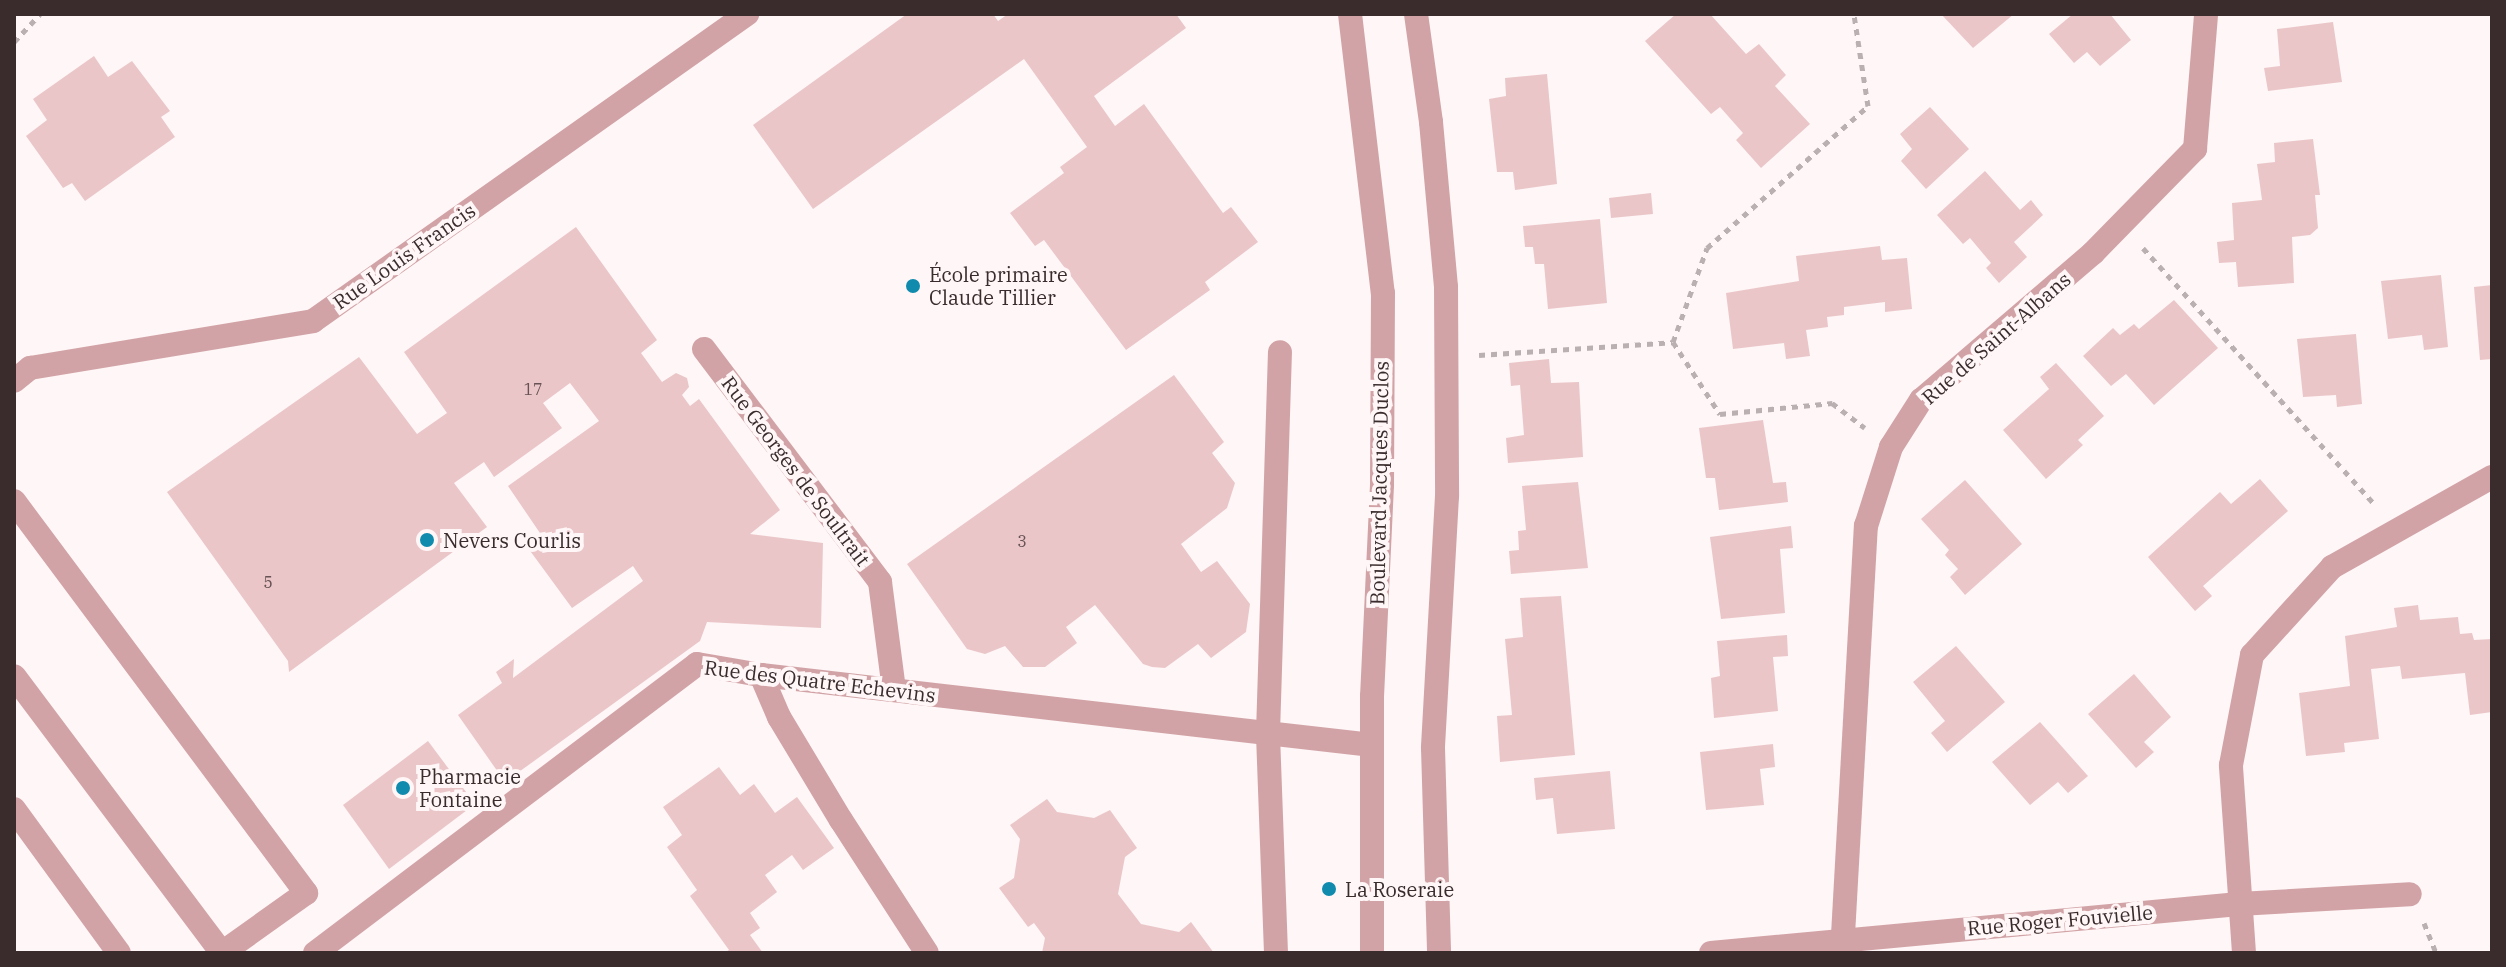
<!DOCTYPE html>
<meta charset="utf-8">
<style>
body{margin:0}
#map{position:relative;width:2506px;height:967px;overflow:hidden;background:#fef6f7;font-family:"IBM Plex Serif",serif}
div>[style]{position:absolute}
.building>*{inset:0;background:#ebc6c8}
.path>*{height:5px;margin-top:-2.5px;transform-origin:0;background:repeating-linear-gradient(90deg,#bab0b1 0 6px,transparent 0 12px)}
.lane>*{height:24px;margin:-12px;padding:0 12px;transform-origin:12px;border-radius:12px;background:#d2a3a6}
.street>*{height:24px;margin:-12px;padding:0 12px;transform-origin:12px;border-radius:12px;background:#d2a3a6}
.dots>*{width:22px;height:22px;translate:-50% -50%;box-sizing:border-box;border:4px solid #fef6f7;border-radius:50%}
span{translate:-50% -50%;white-space:nowrap;text-align:center;line-height:1.15;-webkit-text-stroke:8px #fef6f7;paint-order:stroke}
.number-label{font-size:16px;color:#665254}
.number-label span{-webkit-text-stroke-width:0}
.street-label{font-size:20px;color:#3a2c2d}
.poi-label{font-size:20px;color:#3a2c2d}
.left{translate:0 -50%;text-align:left}
.frame{position:absolute;inset:0;border:16px solid #3a2c2d;pointer-events:none}
</style>
<div id="map">
<div class="building">
<i style="clip-path:polygon(907px 14px,993px 14px,998px 21px,1008px 14px,1176px 14px,1186px 28px,1094px 96px,1115px 126px,1144px 104px,1223px 213px,1231px 207px,1258px 242px,1205px 282px,1210px 290px,1126px 350px,1044px 240px,1035px 246px,1010px 213px,1064px 173px,1060px 167px,1087px 147px,1024px 59px,813px 209px,753px 125px)"></i>
<i style="clip-path:polygon(1676px 14px,1710px 14px,1746px 54px,1759px 44px,1786px 75px,1775px 86px,1810px 124px,1761px 168px,1736px 140px,1743px 133px,1720px 107px,1711px 114px,1645px 41px)"></i>
<i style="clip-path:polygon(1941px 14px,2014px 14px,1973px 48px)"></i>
<i style="clip-path:polygon(2073px 14px,2110px 14px,2131px 40px,2100px 66px,2087px 52px,2074px 63px,2049px 34px)"></i>
<i style="clip-path:polygon(2333px 22px,2342px 82px,2268px 91px,2264px 68px,2280px 66px,2277px 29px)"></i>
<i style="clip-path:polygon(94px 56px,108px 77px,132px 61px,170px 111px,161px 117px,175px 137px,85px 201px,72px 183px,63px 188px,26px 136px,47px 120px,33px 99px)"></i>
<i style="clip-path:polygon(1547px 74px,1557px 184px,1515px 190px,1513px 172px,1497px 172px,1489px 99px,1506px 96px,1505px 78px)"></i>
<i style="clip-path:polygon(1930px 107px,1969px 149px,1926px 189px,1901px 161px,1912px 149px,1900px 134px)"></i>
<i style="clip-path:polygon(2313px 139px,2320px 195px,2315px 195px,2318px 228px,2310px 235px,2292px 237px,2294px 283px,2238px 287px,2236px 262px,2219px 263px,2217px 242px,2234px 240px,2232px 203px,2262px 200px,2257px 164px,2275px 162px,2274px 143px)"></i>
<i style="clip-path:polygon(1985px 171px,2020px 210px,2031px 200px,2043px 215px,2014px 242px,2027px 257px,1999px 283px,1986px 268px,1991px 263px,1970px 238px,1963px 244px,1937px 215px)"></i>
<i style="clip-path:polygon(1651px 193px,1653px 214px,1611px 218px,1609px 198px)"></i>
<i style="clip-path:polygon(1600px 219px,1607px 303px,1548px 309px,1544px 264px,1535px 264px,1533px 247px,1525px 247px,1523px 226px)"></i>
<i style="clip-path:polygon(576px 227px,657px 340px,641px 353px,662px 382px,676px 373px,687px 378px,689px 387px,682px 395px,690px 406px,699px 399px,780px 510px,750px 534px,823px 543px,821px 628px,707px 622px,700px 641px,505px 782px,458px 715px,502px 683px,496px 672px,514px 659px,513px 678px,643px 581px,633px 566px,572px 608px,528px 548px,542px 536px,508px 486px,599px 421px,570px 383px,543px 403px,562px 428px,494px 477px,484px 462px,454px 483px,487px 527px,289px 672px,288px 661px,167px 492px,359px 357px,417px 434px,447px 413px,404px 352px)"></i>
<i style="clip-path:polygon(1880px 246px,1882px 260px,1907px 258px,1912px 309px,1885px 312px,1885px 302px,1844px 307px,1844px 315px,1827px 317px,1828px 327px,1806px 330px,1810px 356px,1786px 359px,1784px 343px,1733px 349px,1726px 293px,1799px 281px,1796px 256px)"></i>
<i style="clip-path:polygon(2441px 275px,2448px 347px,2424px 350px,2422px 335px,2388px 339px,2381px 281px)"></i>
<i style="clip-path:polygon(2492px 285px,2492px 359px,2480px 360px,2474px 287px)"></i>
<i style="clip-path:polygon(2174px 300px,2218px 348px,2154px 405px,2126px 374px,2111px 386px,2083px 356px,2113px 328px,2120px 335px,2134px 324px,2139px 329px)"></i>
<i style="clip-path:polygon(2356px 334px,2362px 404px,2337px 407px,2336px 395px,2303px 397px,2297px 339px)"></i>
<i style="clip-path:polygon(1549px 359px,1551px 383px,1579px 382px,1583px 457px,1508px 463px,1506px 438px,1524px 435px,1520px 385px,1511px 386px,1509px 363px)"></i>
<i style="clip-path:polygon(2056px 363px,2104px 416px,2078px 440px,2083px 445px,2046px 479px,2003px 430px,2049px 389px,2040px 377px)"></i>
<i style="clip-path:polygon(1174px 375px,1224px 442px,1212px 453px,1235px 483px,1227px 508px,1181px 544px,1201px 572px,1217px 561px,1250px 604px,1246px 632px,1211px 658px,1198px 644px,1165px 668px,1152px 667px,1143px 664px,1095px 605px,1066px 627px,1077px 643px,1045px 667px,1023px 667px,1005px 646px,985px 654px,967px 649px,907px 564px)"></i>
<i style="clip-path:polygon(1763px 420px,1773px 483px,1786px 482px,1788px 502px,1719px 510px,1715px 478px,1706px 478px,1699px 428px)"></i>
<i style="clip-path:polygon(2260px 479px,2288px 511px,2203px 586px,2212px 596px,2195px 611px,2148px 557px,2220px 492px,2231px 504px)"></i>
<i style="clip-path:polygon(1965px 480px,2022px 544px,1965px 595px,1950px 577px,1958px 569px,1945px 555px,1949px 550px,1921px 519px)"></i>
<i style="clip-path:polygon(1578px 482px,1588px 568px,1511px 574px,1509px 551px,1519px 550px,1518px 531px,1526px 530px,1522px 486px)"></i>
<i style="clip-path:polygon(1791px 526px,1793px 548px,1780px 549px,1785px 613px,1721px 619px,1710px 537px)"></i>
<i style="clip-path:polygon(1561px 596px,1575px 755px,1500px 762px,1497px 716px,1512px 715px,1505px 639px,1523px 637px,1520px 598px)"></i>
<i style="clip-path:polygon(2418px 605px,2420px 620px,2458px 617px,2460px 634px,2472px 633px,2474px 640px,2492px 639px,2492px 712px,2470px 715px,2465px 673px,2402px 679px,2400px 666px,2371px 669px,2379px 739px,2344px 743px,2345px 752px,2306px 756px,2299px 693px,2350px 686px,2345px 636px,2397px 627px,2394px 608px)"></i>
<i style="clip-path:polygon(1787px 635px,1788px 656px,1773px 657px,1778px 711px,1714px 718px,1711px 678px,1720px 676px,1717px 641px)"></i>
<i style="clip-path:polygon(1956px 646px,2005px 702px,1947px 752px,1931px 733px,1945px 721px,1913px 682px)"></i>
<i style="clip-path:polygon(2134px 674px,2171px 717px,2144px 742px,2154px 752px,2136px 768px,2088px 714px)"></i>
<i style="clip-path:polygon(2040px 722px,2088px 776px,2068px 793px,2058px 782px,2030px 805px,1992px 762px)"></i>
<i style="clip-path:polygon(428px 741px,475px 804px,389px 869px,343px 805px)"></i>
<i style="clip-path:polygon(1773px 744px,1775px 767px,1760px 769px,1764px 805px,1706px 810px,1700px 752px)"></i>
<i style="clip-path:polygon(719px 767px,740px 795px,754px 784px,775px 813px,797px 797px,834px 848px,803px 870px,792px 855px,765px 875px,777px 892px,750px 913px,760px 928px,750px 935px,763px 953px,724px 953px,729px 950px,690px 896px,697px 890px,667px 847px,682px 835px,663px 807px)"></i>
<i style="clip-path:polygon(1610px 771px,1615px 829px,1557px 834px,1553px 798px,1536px 800px,1534px 778px)"></i>
<i style="clip-path:polygon(1047px 799px,1057px 812px,1094px 818px,1110px 810px,1137px 848px,1125px 857px,1118px 894px,1141px 924px,1179px 932px,1191px 922px,1214px 953px,1042px 953px,1045px 938px,1034px 923px,1028px 927px,999px 888px,1014px 878px,1020px 839px,1010px 825px)"></i>
</div>
<div class="path">
<i style="left:14px;top:42px;width:38px;rotate:-47deg"></i>
<i style="left:2143px;top:248px;width:346px;rotate:47.9deg"></i>
<i style="left:1673px;top:342px;width:100px;rotate:-70.1deg"></i>
<i style="left:1707px;top:248px;width:215px;rotate:-41.4deg"></i>
<i style="left:1868px;top:106px;width:93px;rotate:-98.7deg"></i>
<i style="left:1479px;top:355px;width:194px;rotate:-3.8deg"></i>
<i style="left:1673px;top:342px;width:86px;rotate:56.9deg"></i>
<i style="left:1720px;top:414px;width:113px;rotate:-5.6deg"></i>
<i style="left:1832px;top:403px;width:41px;rotate:37.1deg"></i>
<i style="left:2424px;top:923px;width:32px;rotate:68deg"></i>
</div>
<div class="lane">
<i style="left:1416px;top:14px;width:109px;rotate:82.1deg"></i>
<i style="left:1431px;top:122px;width:166px;rotate:84.8deg"></i>
<i style="left:1446px;top:287px;width:209px;rotate:89.7deg"></i>
<i style="left:1447px;top:496px;width:252px;rotate:93.2deg"></i>
<i style="left:1433px;top:748px;width:205px;rotate:88.3deg"></i>
<i style="left:704px;top:349px;width:292px;rotate:52.9deg"></i>
<i style="left:880px;top:582px;width:109px;rotate:82.6deg"></i>
<i style="left:14px;top:501px;width:489px;rotate:53.3deg"></i>
<i style="left:306px;top:893px;width:103px;rotate:144.5deg"></i>
<i style="left:222px;top:953px;width:346px;rotate:-126.9deg"></i>
<i style="left:761px;top:675px;width:46px;rotate:66.8deg"></i>
<i style="left:779px;top:717px;width:120px;rotate:59deg"></i>
<i style="left:841px;top:820px;width:158px;rotate:57.1deg"></i>
<i style="left:1276px;top:953px;width:220px;rotate:-92.1deg"></i>
<i style="left:1268px;top:733px;width:381px;rotate:-88.2deg"></i>
</div>
<div class="street">
<i style="left:1350px;top:14px;width:281px;rotate:83.3deg"></i>
<i style="left:1383px;top:293px;width:192px;rotate:90.3deg"></i>
<i style="left:1382px;top:485px;width:211px;rotate:92.7deg"></i>
<i style="left:1372px;top:696px;width:257px;rotate:90deg"></i>
<i style="left:14px;top:381px;width:21px;rotate:-39deg"></i>
<i style="left:30px;top:368px;width:287px;rotate:-9.4deg"></i>
<i style="left:313px;top:321px;width:532px;rotate:-35.27deg"></i>
<i style="left:14px;top:809px;width:178px;rotate:53.9deg"></i>
<i style="left:315px;top:953px;width:479px;rotate:-37.1deg"></i>
<i style="left:697px;top:664px;width:65px;rotate:9.8deg"></i>
<i style="left:761px;top:675px;width:615px;rotate:6.54deg"></i>
<i style="left:1711px;top:953px;width:530px;rotate:-5.3deg"></i>
<i style="left:2239px;top:904px;width:171px;rotate:-3.3deg"></i>
<i style="left:1842px;top:953px;width:428px;rotate:-86.8deg"></i>
<i style="left:1866px;top:526px;width:83px;rotate:-72.4deg"></i>
<i style="left:1891px;top:447px;width:56px;rotate:-57.4deg"></i>
<i style="left:1921px;top:400px;width:226px;rotate:-40.5deg"></i>
<i style="left:2093px;top:253px;width:146px;rotate:-45.6deg"></i>
<i style="left:2195px;top:149px;width:135px;rotate:-85.3deg"></i>
<i style="left:2244px;top:953px;width:188px;rotate:-94deg"></i>
<i style="left:2231px;top:765px;width:112px;rotate:-79.2deg"></i>
<i style="left:2252px;top:655px;width:119px;rotate:-47.7deg"></i>
<i style="left:2332px;top:567px;width:184px;rotate:-29.4deg"></i>
</div>
<div class="dots">
<i style="left:913px;top:286px;background:#108bad"></i>
<i style="left:427px;top:540px;background:#108bad"></i>
<i style="left:403px;top:788px;background:#108bad"></i>
<i style="left:1329px;top:889px;background:#108bad"></i>
</div>
<div class="number-label">
<span style="left:533px;top:389px">17</span>
<span style="left:1022px;top:541px">3</span>
<span style="left:268px;top:582px">5</span>
</div>
<div class="street-label">
<span style="left:404px;top:256px;rotate:-35deg">Rue Louis Francis</span>
<span style="left:1996px;top:338px;rotate:-41deg">Rue de Saint-Albans</span>
<span style="left:796px;top:471px;rotate:53deg">Rue Georges de Soultrait</span>
<span style="left:1379px;top:483px;rotate:-89deg">Boulevard Jacques Duclos</span>
<span style="left:820px;top:681px;rotate:7deg">Rue des Quatre Echevins</span>
<span style="left:2060px;top:920px;rotate:-5deg">Rue Roger Fouvielle</span>
</div>
<div class="poi-label">
<span class="left" style="left:929px;top:286px">École primaire<br>Claude Tillier</span>
<span class="left" style="left:443px;top:540px">Nevers Courlis</span>
<span class="left" style="left:419px;top:788px">Pharmacie<br>Fontaine</span>
<span class="left" style="left:1345px;top:889px">La Roseraie</span>
</div>
<div class="frame"></div>
</div>
